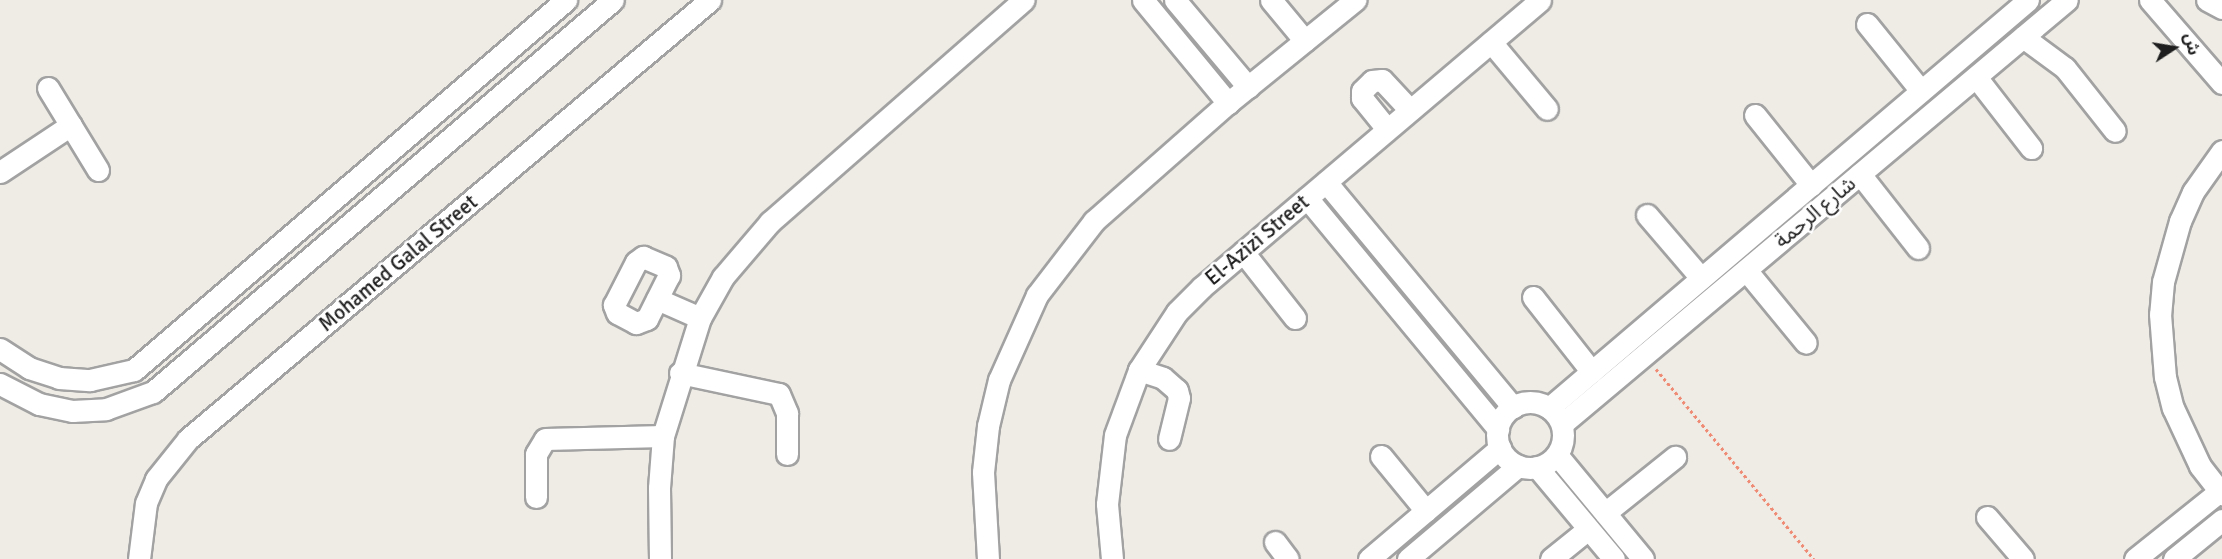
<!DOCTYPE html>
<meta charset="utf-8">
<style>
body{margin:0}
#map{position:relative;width:2222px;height:559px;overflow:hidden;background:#eeece5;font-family:Signika,"Noto Sans Arabic",sans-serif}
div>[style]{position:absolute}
.path>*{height:3px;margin-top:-1.5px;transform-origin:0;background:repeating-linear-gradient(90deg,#ef8a75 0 3px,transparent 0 6px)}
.roads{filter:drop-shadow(2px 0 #a2a2a2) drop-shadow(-2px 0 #a2a2a2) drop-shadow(0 2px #a2a2a2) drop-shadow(0 -2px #a2a2a2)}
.minor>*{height:21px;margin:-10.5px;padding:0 10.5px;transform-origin:10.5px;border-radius:10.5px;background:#fff}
.minor>.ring{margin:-10.5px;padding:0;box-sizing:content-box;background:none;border:21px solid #fff;border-radius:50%}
span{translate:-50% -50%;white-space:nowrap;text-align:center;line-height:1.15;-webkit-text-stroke:5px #fff;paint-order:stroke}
.street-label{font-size:21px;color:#1e1e1e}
.north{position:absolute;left:2144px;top:18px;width:60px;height:60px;-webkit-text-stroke:4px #fff;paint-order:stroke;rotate:78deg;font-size:16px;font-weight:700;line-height:24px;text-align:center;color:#1e1e1e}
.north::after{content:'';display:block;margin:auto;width:21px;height:27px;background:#1e1e1e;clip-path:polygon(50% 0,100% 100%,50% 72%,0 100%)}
</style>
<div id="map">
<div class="path">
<i style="left:1656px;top:369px;width:247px;rotate:50.3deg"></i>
</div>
<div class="roads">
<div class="minor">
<i style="left:1143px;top:0;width:134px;rotate:50.5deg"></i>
<i style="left:1175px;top:0;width:114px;rotate:50deg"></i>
<i style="left:1271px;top:0;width:53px;rotate:50.3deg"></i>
<i style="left:2150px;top:0;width:110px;rotate:49.1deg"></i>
<i style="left:2207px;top:0;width:17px;rotate:28deg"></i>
<i style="left:1867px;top:24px;width:86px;rotate:51.1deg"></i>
<i style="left:2023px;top:37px;width:52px;rotate:36.4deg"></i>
<i style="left:2065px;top:68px;width:80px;rotate:51.6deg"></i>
<i style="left:1491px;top:42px;width:87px;rotate:50.1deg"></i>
<i style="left:1976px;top:77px;width:90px;rotate:52.2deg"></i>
<i style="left:48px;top:88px;width:96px;rotate:58.6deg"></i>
<i style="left:1755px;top:115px;width:90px;rotate:51.3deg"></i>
<i style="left:1387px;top:129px;width:40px;rotate:-129deg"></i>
<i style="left:1362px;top:98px;width:7px;rotate:-90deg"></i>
<i style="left:1362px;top:91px;width:14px;rotate:-45deg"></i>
<i style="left:1372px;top:81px;width:10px;rotate:-6deg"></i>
<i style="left:1382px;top:80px;width:41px;rotate:47deg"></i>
<i style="left:2222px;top:151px;width:50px;rotate:125.3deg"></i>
<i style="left:2193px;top:192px;width:32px;rotate:114deg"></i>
<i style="left:2180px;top:221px;width:63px;rotate:105.6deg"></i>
<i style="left:2163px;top:282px;width:32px;rotate:95deg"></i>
<i style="left:2160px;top:314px;width:63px;rotate:85.5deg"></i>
<i style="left:2165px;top:377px;width:32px;rotate:76deg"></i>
<i style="left:2173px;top:408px;width:64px;rotate:65deg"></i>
<i style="left:2200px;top:466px;width:36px;rotate:52deg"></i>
<i style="left:0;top:172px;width:85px;rotate:-33.5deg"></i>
<i style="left:1860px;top:174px;width:94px;rotate:51.9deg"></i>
<i style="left:1326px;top:182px;width:293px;rotate:50.3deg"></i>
<i style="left:1307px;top:198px;width:300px;rotate:50.4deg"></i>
<i style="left:1647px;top:215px;width:83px;rotate:49.4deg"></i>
<i style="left:1243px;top:252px;width:84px;rotate:51.8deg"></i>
<i style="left:643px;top:257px;width:25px;rotate:23deg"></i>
<i style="left:666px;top:267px;width:9px;rotate:69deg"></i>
<i style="left:669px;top:275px;width:49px;rotate:116.6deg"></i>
<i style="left:647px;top:319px;width:12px;rotate:160deg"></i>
<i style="left:636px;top:323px;width:21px;rotate:-152deg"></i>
<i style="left:617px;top:313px;width:9px;rotate:-111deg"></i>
<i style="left:614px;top:305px;width:48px;rotate:-62.9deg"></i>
<i style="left:636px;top:262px;width:9px;rotate:-36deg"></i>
<i style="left:1746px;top:270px;width:94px;rotate:50.6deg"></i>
<i style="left:1533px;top:297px;width:95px;rotate:51.8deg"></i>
<i style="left:657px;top:299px;width:47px;rotate:23.8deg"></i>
<i style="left:0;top:349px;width:35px;rotate:33deg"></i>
<i style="left:29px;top:368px;width:32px;rotate:18deg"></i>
<i style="left:59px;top:378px;width:31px;rotate:4deg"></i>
<i style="left:90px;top:380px;width:45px;rotate:-12.8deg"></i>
<i style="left:134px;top:370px;width:569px;rotate:-40.58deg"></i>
<i style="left:1139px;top:370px;width:25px;rotate:18deg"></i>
<i style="left:1163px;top:378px;width:18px;rotate:41deg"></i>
<i style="left:1177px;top:390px;width:8px;rotate:76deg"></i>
<i style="left:1179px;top:398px;width:42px;rotate:103.7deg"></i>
<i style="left:680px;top:373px;width:101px;rotate:12deg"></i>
<i style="left:779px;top:394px;width:21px;rotate:67deg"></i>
<i style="left:787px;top:413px;width:41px;rotate:90deg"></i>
<i style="left:0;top:384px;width:44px;rotate:27.1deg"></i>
<i style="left:39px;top:404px;width:34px;rotate:12deg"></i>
<i style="left:72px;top:411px;width:34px;rotate:-3deg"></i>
<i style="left:106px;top:409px;width:50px;rotate:-19.9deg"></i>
<i style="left:153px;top:392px;width:604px;rotate:-40.44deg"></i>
<i class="ring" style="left:1497px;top:402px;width:45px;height:45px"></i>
<i style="left:1549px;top:408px;width:629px;rotate:-40.42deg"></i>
<i style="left:1562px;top:424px;width:659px;rotate:-40.02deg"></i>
<i style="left:1557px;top:455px;width:135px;rotate:50.4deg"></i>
<i style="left:1381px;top:456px;width:71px;rotate:50.7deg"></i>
<i style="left:1537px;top:467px;width:120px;rotate:50.1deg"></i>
<i style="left:536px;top:497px;width:43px;rotate:-90deg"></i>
<i style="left:536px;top:454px;width:17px;rotate:-59deg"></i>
<i style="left:545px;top:439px;width:118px;rotate:-1.5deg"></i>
<i style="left:1605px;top:513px;width:90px;rotate:-38.7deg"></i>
<i style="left:1987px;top:517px;width:55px;rotate:49.4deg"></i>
<i style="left:1275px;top:542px;width:21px;rotate:53deg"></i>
<i style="left:139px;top:559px;width:56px;rotate:-82.9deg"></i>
<i style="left:146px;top:503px;width:26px;rotate:-67deg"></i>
<i style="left:156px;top:479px;width:51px;rotate:-51.3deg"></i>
<i style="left:188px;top:439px;width:682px;rotate:-40.06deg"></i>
<i style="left:660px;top:559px;width:71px;rotate:-90.8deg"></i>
<i style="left:659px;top:488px;width:52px;rotate:-85.6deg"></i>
<i style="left:663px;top:436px;width:124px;rotate:-72.6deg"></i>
<i style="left:700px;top:318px;width:47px;rotate:-60.7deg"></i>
<i style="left:723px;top:277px;width:72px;rotate:-49.5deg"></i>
<i style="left:770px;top:222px;width:337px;rotate:-41.2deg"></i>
<i style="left:988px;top:559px;width:87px;rotate:-93.3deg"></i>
<i style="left:983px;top:472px;width:46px;rotate:-83.8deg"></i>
<i style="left:988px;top:426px;width:47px;rotate:-76.6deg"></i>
<i style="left:999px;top:380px;width:93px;rotate:-65.9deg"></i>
<i style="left:1037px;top:295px;width:93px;rotate:-52.4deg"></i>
<i style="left:1094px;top:221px;width:179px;rotate:-41.4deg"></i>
<i style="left:1228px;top:103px;width:164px;rotate:-39deg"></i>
<i style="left:1112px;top:559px;width:55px;rotate:-95.2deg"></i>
<i style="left:1107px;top:504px;width:69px;rotate:-83.4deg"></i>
<i style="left:1115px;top:435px;width:69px;rotate:-69.7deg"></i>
<i style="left:1139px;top:370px;width:69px;rotate:-56.8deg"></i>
<i style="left:1177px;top:312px;width:35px;rotate:-45deg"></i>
<i style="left:1202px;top:287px;width:443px;rotate:-40.3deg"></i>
<i style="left:1369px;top:559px;width:172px;rotate:-40.3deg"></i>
<i style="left:1408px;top:559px;width:144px;rotate:-40.2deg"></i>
<i style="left:1551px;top:559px;width:48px;rotate:-39deg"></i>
<i style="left:2135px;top:559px;width:109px;rotate:-38.7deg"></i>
<i style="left:2174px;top:559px;width:62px;rotate:-39.1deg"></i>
</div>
</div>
<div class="street-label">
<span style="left:1815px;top:212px;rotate:-40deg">شارع الرحمة</span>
<span style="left:1257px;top:240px;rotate:-40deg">El-Azizi Street</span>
<span style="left:398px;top:263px;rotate:-40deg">Mohamed Galal Street</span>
</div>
<div class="north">ش</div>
</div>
